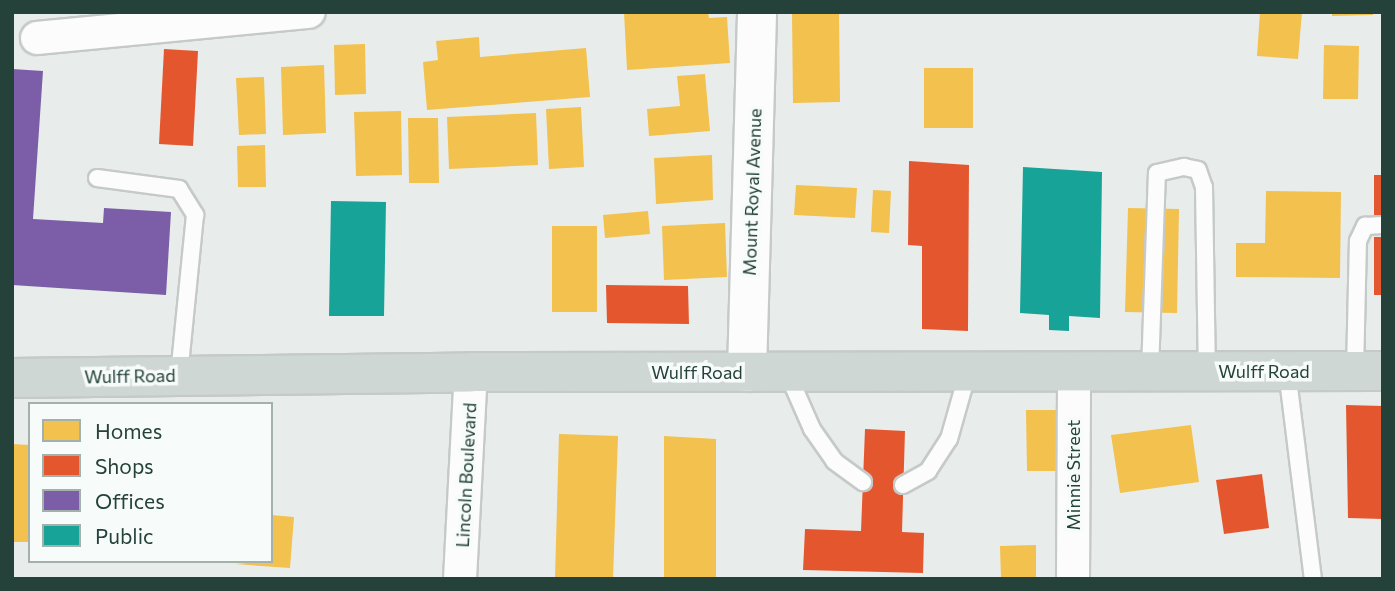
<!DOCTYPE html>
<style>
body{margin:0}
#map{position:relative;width:1395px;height:591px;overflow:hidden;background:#e8edeb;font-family:Commissioner,sans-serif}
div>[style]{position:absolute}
.homes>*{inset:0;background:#f2c14e}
.shops>*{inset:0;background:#e4572e}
.offices>*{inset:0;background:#7b5ea7}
.public>*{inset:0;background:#17a398}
.roads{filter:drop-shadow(2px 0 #c5cac8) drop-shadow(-2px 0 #c5cac8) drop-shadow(0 2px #c5cac8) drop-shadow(0 -2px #c5cac8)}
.service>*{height:16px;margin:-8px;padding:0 8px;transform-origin:8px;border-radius:8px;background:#fcfcfc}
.minor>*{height:32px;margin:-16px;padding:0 16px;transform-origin:16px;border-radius:16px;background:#fcfcfc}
.tertiary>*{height:38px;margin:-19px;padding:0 19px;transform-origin:19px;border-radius:19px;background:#fcfcfc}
.primary>*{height:38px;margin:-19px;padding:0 19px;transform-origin:19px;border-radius:19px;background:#cfd7d5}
span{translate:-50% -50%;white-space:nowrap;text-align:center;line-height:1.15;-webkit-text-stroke:7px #f7fbf9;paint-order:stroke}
.street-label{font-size:18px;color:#24423a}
.frame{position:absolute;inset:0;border:14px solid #24423a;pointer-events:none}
.legend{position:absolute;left:28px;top:402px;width:245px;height:161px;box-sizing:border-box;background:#f7fbf9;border:2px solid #a3b1ad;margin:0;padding:9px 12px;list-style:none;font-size:21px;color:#24423a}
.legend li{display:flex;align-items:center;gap:14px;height:35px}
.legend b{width:35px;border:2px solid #a3b1ad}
</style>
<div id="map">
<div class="homes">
<i style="clip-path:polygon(624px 12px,708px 12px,709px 18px,727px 17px,730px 63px,627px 70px)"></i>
<i style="clip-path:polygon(792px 12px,839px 12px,840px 102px,793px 103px)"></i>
<i style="clip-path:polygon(1260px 12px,1302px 12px,1298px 59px,1257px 56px)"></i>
<i style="clip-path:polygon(1332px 12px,1373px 12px,1373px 15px,1332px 16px)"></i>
<i style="clip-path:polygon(479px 37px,480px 57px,586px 48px,590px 97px,427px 110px,423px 62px,438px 60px,436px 41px)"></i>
<i style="clip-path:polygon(365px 44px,366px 94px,335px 95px,334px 45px)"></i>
<i style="clip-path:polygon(1324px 45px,1359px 46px,1358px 99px,1323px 99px)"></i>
<i style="clip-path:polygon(324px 65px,326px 133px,283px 135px,281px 67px)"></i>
<i style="clip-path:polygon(924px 68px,973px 68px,973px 128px,924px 128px)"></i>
<i style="clip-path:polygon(705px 74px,710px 131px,649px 136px,647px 109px,680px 106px,677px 76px)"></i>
<i style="clip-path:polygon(264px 77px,266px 134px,239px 135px,236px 78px)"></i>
<i style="clip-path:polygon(581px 107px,584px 167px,549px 169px,546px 109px)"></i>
<i style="clip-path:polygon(401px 111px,402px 175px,356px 176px,354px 112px)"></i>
<i style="clip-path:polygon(536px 113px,538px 165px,449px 169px,447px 117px)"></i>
<i style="clip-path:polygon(408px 118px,438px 118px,439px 183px,409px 183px)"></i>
<i style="clip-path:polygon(265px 145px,266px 187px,238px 187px,237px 146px)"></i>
<i style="clip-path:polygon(712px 155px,713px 200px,656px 204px,654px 158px)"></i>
<i style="clip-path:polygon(796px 185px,857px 188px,855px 218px,794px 215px)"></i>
<i style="clip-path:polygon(873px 190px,891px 191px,889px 233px,871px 232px)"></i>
<i style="clip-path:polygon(1266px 191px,1341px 192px,1340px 278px,1236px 277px,1236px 243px,1265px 243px)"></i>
<i style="clip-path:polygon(1128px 208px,1179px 209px,1177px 313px,1125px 312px)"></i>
<i style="clip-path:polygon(648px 211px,650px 234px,605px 238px,603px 215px)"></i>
<i style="clip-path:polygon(725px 223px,727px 277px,664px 280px,662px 226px)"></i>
<i style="clip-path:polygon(552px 226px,597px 226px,597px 312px,552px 312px)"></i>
<i style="clip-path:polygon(1026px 410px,1056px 410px,1057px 471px,1027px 471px)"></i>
<i style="clip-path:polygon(1191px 425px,1199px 482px,1120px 493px,1111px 435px)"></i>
<i style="clip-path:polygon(559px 434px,618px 436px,613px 579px,555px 579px)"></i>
<i style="clip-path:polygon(664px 436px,716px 439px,716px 579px,664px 579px)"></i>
<i style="clip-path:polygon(12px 444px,30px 445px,30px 542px,12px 542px)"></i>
<i style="clip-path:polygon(271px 515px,294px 517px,290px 568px,235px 564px,271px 561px)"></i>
<i style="clip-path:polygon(1036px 545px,1036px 579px,1001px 579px,1000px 546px)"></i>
</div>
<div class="shops">
<i style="clip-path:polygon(164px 49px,198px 51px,193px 146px,159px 144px)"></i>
<i style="clip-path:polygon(909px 161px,969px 165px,968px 331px,922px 329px,922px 246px,908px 245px)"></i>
<i style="clip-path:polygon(1374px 175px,1383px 175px,1383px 218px,1374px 218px)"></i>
<i style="clip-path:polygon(1374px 237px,1383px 237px,1383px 295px,1374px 295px)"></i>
<i style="clip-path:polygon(606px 285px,688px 286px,689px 324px,607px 323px)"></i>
<i style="clip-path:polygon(1346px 405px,1383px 406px,1383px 519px,1348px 518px)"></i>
<i style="clip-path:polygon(865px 429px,905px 431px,902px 532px,924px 533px,923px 573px,803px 570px,805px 529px,861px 531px)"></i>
<i style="clip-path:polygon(1262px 474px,1269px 528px,1224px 534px,1216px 480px)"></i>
</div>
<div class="offices">
<i style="clip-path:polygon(12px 69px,43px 71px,33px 219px,103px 223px,104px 208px,171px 212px,166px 295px,12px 285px)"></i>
</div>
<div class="public">
<i style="clip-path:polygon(1023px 167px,1102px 172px,1100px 318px,1069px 316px,1069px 331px,1049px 330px,1049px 315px,1020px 313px)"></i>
<i style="clip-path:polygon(331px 201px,386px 202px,384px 316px,329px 316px)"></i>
</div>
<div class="roads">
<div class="service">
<i style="left:97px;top:178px;width:83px;rotate:7.6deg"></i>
<i style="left:179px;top:189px;width:31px;rotate:58deg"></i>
<i style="left:195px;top:215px;width:161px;rotate:95.7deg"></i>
<i style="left:1287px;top:371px;width:210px;rotate:82.9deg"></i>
<i style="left:1355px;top:371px;width:130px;rotate:-88.7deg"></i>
<i style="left:1358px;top:241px;width:17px;rotate:-65deg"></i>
<i style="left:1365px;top:226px;width:18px;rotate:-3deg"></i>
<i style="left:787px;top:372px;width:62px;rotate:66.3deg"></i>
<i style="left:812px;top:429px;width:39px;rotate:55deg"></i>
<i style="left:834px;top:461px;width:36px;rotate:36deg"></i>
<i style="left:1150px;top:372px;width:199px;rotate:-88deg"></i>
<i style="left:1157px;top:173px;width:28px;rotate:-13deg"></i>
<i style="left:1184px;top:167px;width:14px;rotate:12deg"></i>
<i style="left:1198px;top:170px;width:18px;rotate:71deg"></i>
<i style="left:1204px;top:187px;width:184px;rotate:89.1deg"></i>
<i style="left:903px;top:485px;width:29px;rotate:-29deg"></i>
<i style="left:928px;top:471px;width:38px;rotate:-57deg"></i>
<i style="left:949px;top:439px;width:70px;rotate:-74.2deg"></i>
</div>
<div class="minor">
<i style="left:37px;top:38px;width:273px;rotate:-5.5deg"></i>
<i style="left:460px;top:579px;width:207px;rotate:-87deg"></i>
<i style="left:1073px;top:579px;width:207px;rotate:-89.7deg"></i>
</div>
<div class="tertiary">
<i style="left:747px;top:372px;width:360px;rotate:-88.4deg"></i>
</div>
<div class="primary">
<i style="left:12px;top:378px;width:459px;rotate:-0.7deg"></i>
<i style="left:471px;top:372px;width:912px;rotate:-0.06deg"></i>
</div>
</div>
<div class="street-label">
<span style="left:752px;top:192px;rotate:-88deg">Mount Royal Avenue</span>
<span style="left:1264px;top:371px">Wulff Road</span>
<span style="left:697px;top:372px">Wulff Road</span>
<span style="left:130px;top:376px;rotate:-1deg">Wulff Road</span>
<span style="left:466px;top:475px;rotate:-87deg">Lincoln Boulevard</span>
<span style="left:1073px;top:475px;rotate:-90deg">Minnie Street</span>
</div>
<div class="frame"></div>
<ul class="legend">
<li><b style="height:19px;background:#f2c14e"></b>Homes</li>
<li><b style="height:19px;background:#e4572e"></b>Shops</li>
<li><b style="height:19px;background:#7b5ea7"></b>Offices</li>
<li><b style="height:19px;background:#17a398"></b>Public</li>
</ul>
</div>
